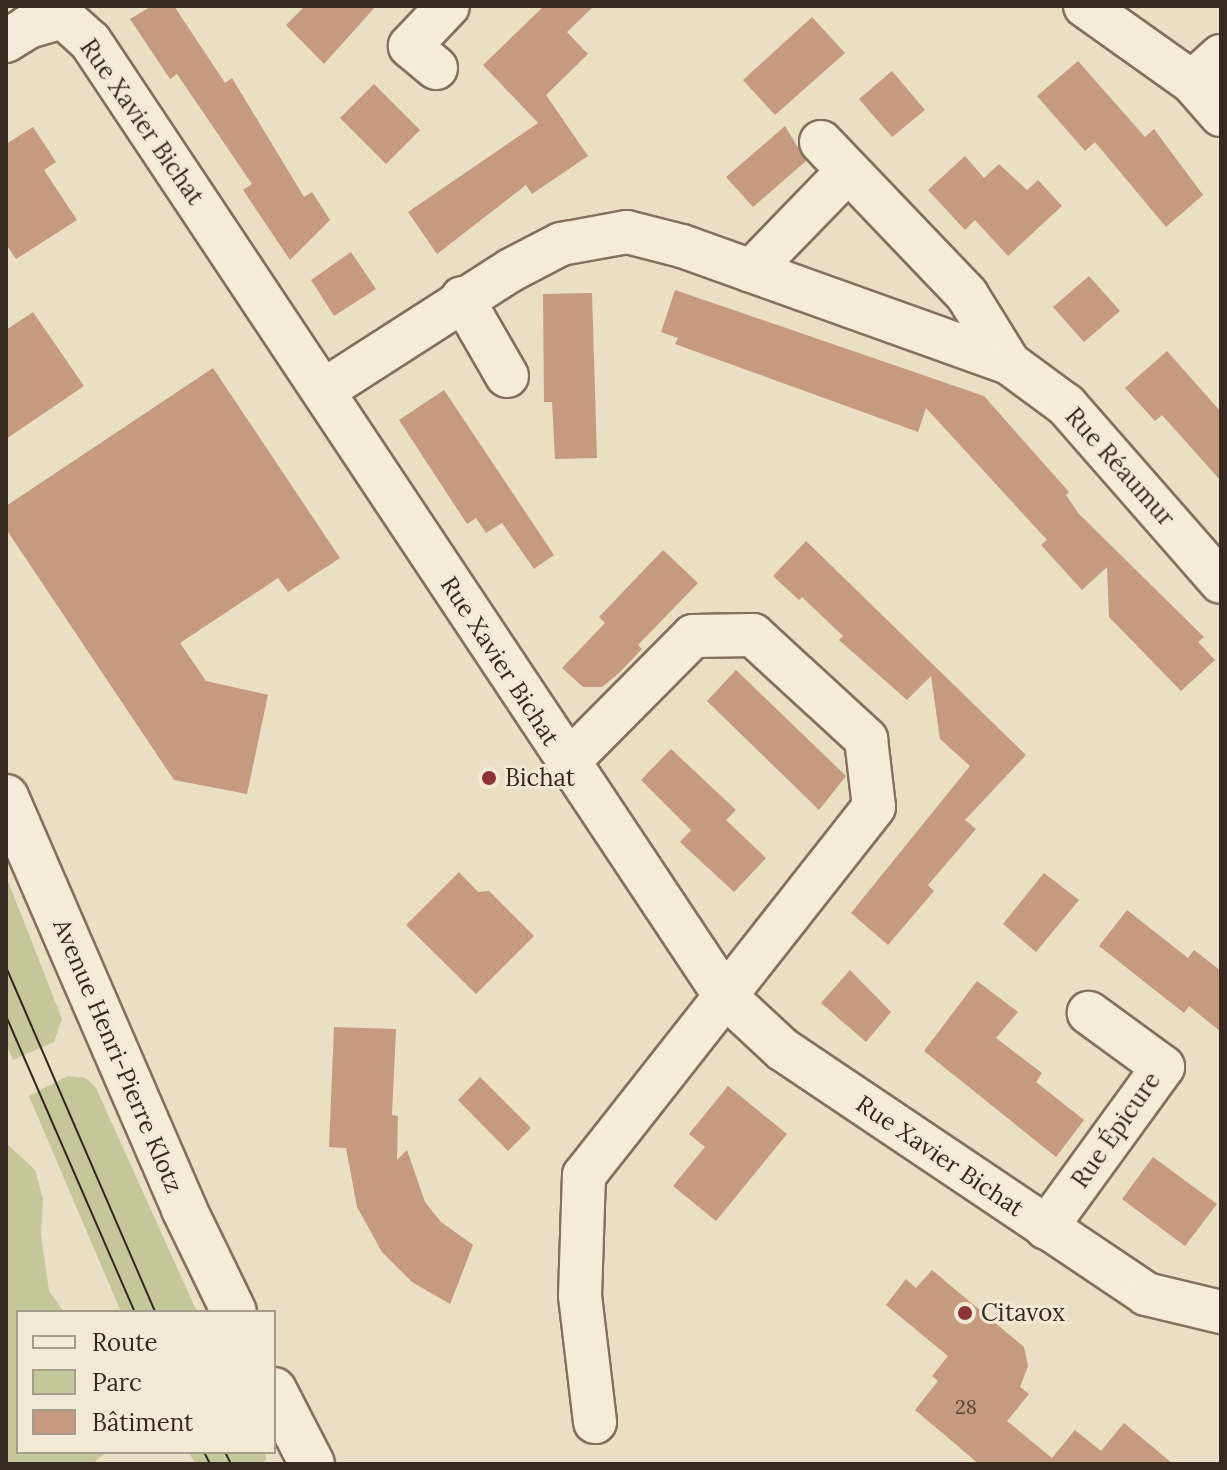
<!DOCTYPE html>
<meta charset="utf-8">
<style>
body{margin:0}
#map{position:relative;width:1227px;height:1470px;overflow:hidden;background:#eadec5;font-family:Lora,serif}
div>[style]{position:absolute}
.green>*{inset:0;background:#c3c79a}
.building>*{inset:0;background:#c59a7e}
.roads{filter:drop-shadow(2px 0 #83705d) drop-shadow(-2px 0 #83705d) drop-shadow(0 2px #83705d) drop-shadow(0 -2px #83705d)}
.street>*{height:42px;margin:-21px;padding:0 21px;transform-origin:21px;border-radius:21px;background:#f5ecd8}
.secondary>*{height:44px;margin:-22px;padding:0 22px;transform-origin:22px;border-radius:22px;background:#f5ecd8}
.tram>*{height:2px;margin:-1px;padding:0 1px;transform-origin:1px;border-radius:1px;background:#35291f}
.dots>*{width:22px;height:22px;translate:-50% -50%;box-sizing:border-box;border:4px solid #f2e9d4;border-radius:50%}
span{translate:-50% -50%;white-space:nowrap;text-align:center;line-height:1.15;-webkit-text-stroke:6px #f2e9d4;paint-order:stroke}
.number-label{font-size:20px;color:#594537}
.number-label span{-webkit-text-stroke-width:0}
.street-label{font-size:24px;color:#35291f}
.poi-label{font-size:24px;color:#35291f}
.left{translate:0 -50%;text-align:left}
.frame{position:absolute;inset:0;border:8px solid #35291f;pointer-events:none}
.legend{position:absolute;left:16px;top:1310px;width:260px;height:144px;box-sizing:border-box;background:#f2e9d4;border:2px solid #a69c8c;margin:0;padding:10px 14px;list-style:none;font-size:24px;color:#35291f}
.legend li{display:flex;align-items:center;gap:16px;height:40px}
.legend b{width:40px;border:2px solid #a69c8c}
</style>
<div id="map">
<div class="green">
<i style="clip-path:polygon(6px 876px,62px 1019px,54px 1042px,13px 1060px,6px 1044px)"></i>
<i style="clip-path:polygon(68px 1076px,86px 1078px,96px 1088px,197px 1312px,121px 1312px,29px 1096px)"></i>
<i style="clip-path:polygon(6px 1143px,35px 1170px,43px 1199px,41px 1235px,49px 1291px,64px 1312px,18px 1312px,18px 1452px,107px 1452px,92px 1464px,6px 1464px)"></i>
<i style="clip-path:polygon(189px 1452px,265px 1452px,266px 1458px,264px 1464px,195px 1464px)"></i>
</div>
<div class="building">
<i style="clip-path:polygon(152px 6px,174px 6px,225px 83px,232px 78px,304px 197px,312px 192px,330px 220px,290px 260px,243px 190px,252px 184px,177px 74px,170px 79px,130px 19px)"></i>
<i style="clip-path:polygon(305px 6px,376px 6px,324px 64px,286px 25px)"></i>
<i style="clip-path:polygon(544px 6px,594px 6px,567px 32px,588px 54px,546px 95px,588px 156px,532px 194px,526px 185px,437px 254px,408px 212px,538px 123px,483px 65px)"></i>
<i style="clip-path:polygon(812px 17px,845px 53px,775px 115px,743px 80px)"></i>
<i style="clip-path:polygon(1078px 61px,1145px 137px,1154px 129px,1203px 195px,1166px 227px,1095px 142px,1085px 151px,1037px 96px)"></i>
<i style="clip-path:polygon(892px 71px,925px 110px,892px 137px,859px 99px)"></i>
<i style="clip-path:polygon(374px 84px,420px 130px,386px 164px,340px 118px)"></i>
<i style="clip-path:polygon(785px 126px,806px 161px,753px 207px,726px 177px)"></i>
<i style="clip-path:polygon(33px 127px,56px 162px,44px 170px,77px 220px,16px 259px,6px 244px,6px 144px)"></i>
<i style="clip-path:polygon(965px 156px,984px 178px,999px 164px,1027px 190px,1038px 180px,1062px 206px,1008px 256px,975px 220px,965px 230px,928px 190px)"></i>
<i style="clip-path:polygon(351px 252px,376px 289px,334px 316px,311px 280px)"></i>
<i style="clip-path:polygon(1089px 276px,1120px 311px,1084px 342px,1053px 307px)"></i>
<i style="clip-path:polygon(675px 290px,984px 396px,1069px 492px,1066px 495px,1079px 514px,1204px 637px,1198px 642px,1215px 660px,1181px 691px,1109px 617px,1107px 567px,1082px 590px,1041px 545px,1047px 540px,926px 408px,918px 432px,675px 344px,678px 338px,661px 332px)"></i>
<i style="clip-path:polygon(592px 293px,597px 458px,555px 459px,552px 402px,544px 402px,543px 294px)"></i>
<i style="clip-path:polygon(33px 312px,84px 386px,6px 439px,6px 330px)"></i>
<i style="clip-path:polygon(1167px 351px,1221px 412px,1221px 481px,1162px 415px,1155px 421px,1125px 388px)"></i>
<i style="clip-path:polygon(213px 368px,340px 558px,288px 592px,278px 578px,180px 643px,206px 681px,268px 695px,247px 794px,174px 780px,6px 529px,6px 506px)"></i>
<i style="clip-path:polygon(444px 390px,554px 555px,534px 569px,502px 523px,486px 533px,476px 518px,467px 524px,399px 420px)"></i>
<i style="clip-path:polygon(806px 541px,1026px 755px,965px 820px,976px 829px,928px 885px,934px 891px,888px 945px,851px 913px,970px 766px,940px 739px,931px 676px,907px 700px,839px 640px,843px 636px,802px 597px,799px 600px,773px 576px)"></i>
<i style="clip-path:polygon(663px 550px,698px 583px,638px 645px,642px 649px,619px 673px,602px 687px,583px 687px,562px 668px,605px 623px,599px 617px)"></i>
<i style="clip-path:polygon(736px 670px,846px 776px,819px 810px,707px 701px)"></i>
<i style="clip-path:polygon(671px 749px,736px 810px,726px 820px,766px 858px,734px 892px,680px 842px,691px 830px,641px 780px)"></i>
<i style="clip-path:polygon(459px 872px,478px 892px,489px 891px,534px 936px,476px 994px,406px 925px)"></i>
<i style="clip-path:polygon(1044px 873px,1079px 900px,1036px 952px,1003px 924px)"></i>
<i style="clip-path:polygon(1127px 910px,1188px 958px,1194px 950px,1221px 971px,1221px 1032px,1189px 1006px,1184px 1013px,1099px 946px)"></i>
<i style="clip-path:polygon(850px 970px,891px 1012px,866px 1042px,821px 1003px)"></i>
<i style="clip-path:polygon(977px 981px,1018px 1012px,996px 1038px,1042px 1073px,1036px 1082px,1084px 1120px,1056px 1157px,924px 1051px)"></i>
<i style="clip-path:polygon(334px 1027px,396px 1029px,392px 1115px,398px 1116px,397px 1160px,407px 1150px,425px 1202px,441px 1222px,473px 1245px,450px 1304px,412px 1282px,382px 1252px,357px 1207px,346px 1148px,329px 1147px)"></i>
<i style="clip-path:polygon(480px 1077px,531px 1128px,508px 1151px,458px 1100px)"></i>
<i style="clip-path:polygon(728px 1086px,787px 1134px,716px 1221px,673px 1186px,705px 1147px,689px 1134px)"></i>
<i style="clip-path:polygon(1153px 1157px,1217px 1204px,1185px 1246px,1122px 1199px)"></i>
<i style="clip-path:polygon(932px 1270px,1024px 1347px,1028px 1366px,1020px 1387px,1029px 1394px,1007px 1421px,1052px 1458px,1075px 1430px,1101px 1451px,1124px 1423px,1173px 1464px,979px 1464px,915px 1410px,938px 1381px,932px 1376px,948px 1356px,886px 1305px,906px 1279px,916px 1288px)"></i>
</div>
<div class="roads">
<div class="street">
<i style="left:1085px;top:6px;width:131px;rotate:35.4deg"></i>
<i style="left:1192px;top:82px;width:39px;rotate:-42deg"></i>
<i style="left:6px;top:41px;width:26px;rotate:-32deg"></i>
<i style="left:28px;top:27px;width:36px;rotate:-16deg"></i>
<i style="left:63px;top:17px;width:36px;rotate:42deg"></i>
<i style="left:90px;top:41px;width:1147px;rotate:56.38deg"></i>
<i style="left:725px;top:996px;width:78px;rotate:42.9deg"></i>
<i style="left:782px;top:1049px;width:439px;rotate:33.9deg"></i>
<i style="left:1146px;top:1294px;width:77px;rotate:13.5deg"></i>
<i style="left:436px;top:68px;width:34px;rotate:-140deg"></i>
<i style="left:410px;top:46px;width:55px;rotate:-46.5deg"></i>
<i style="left:1192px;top:82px;width:44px;rotate:48.7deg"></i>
<i style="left:821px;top:142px;width:211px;rotate:46.3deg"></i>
<i style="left:967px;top:295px;width:80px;rotate:58.3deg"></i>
<i style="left:751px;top:271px;width:136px;rotate:-45.9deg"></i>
<i style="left:462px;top:298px;width:90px;rotate:60deg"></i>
<i style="left:324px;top:390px;width:222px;rotate:-32.7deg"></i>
<i style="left:511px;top:270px;width:56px;rotate:-27.5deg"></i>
<i style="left:561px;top:244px;width:67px;rotate:-10.3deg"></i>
<i style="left:627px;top:232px;width:57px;rotate:14.3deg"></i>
<i style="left:682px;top:246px;width:347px;rotate:19.7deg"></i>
<i style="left:1009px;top:363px;width:71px;rotate:36.4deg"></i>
<i style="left:1066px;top:405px;width:235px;rotate:48.8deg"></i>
<i style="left:567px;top:763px;width:179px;rotate:-45.2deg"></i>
<i style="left:693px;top:636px;width:60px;rotate:-1deg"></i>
<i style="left:753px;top:635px;width:154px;rotate:42.6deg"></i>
<i style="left:866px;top:739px;width:68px;rotate:83.3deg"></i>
<i style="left:874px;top:807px;width:469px;rotate:128.2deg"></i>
<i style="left:584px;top:1175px;width:121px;rotate:91.9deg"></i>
<i style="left:580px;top:1296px;width:127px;rotate:83.2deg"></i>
<i style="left:1046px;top:1228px;width:199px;rotate:-54deg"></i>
<i style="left:1163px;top:1067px;width:92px;rotate:-143.9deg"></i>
</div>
<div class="secondary">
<i style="left:6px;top:797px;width:449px;rotate:66.6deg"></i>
<i style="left:184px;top:1209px;width:114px;rotate:64.1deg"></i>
<i style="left:274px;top:1390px;width:83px;rotate:62.8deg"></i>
</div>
</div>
<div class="tram">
<i style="left:6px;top:967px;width:376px;rotate:66.6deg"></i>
<i style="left:6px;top:1016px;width:323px;rotate:66.5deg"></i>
<i style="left:204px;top:1452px;width:13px;rotate:63deg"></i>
<i style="left:225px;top:1452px;width:13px;rotate:63deg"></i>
</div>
<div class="dots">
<i style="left:489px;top:778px;background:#8d3235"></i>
<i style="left:965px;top:1313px;background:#8d3235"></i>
</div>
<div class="number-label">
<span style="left:966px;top:1406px">28</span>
</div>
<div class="street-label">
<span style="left:142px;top:122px;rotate:55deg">Rue Xavier Bichat</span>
<span style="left:1120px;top:467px;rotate:48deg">Rue Réaumur</span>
<span style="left:500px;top:661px;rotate:57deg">Rue Xavier Bichat</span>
<span style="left:118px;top:1056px;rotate:67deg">Avenue Henri-Pierre Klotz</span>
<span style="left:1116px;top:1130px;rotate:-55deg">Rue Épicure</span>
<span style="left:940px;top:1156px;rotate:34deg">Rue Xavier Bichat</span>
</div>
<div class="poi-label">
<span class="left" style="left:505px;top:778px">Bichat</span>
<span class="left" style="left:981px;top:1313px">Citavox</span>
</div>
<div class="frame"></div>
<ul class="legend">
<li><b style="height:10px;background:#f5ecd8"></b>Route</li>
<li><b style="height:22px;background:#c3c79a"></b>Parc</li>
<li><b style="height:22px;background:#c59a7e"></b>Bâtiment</li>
</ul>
</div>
